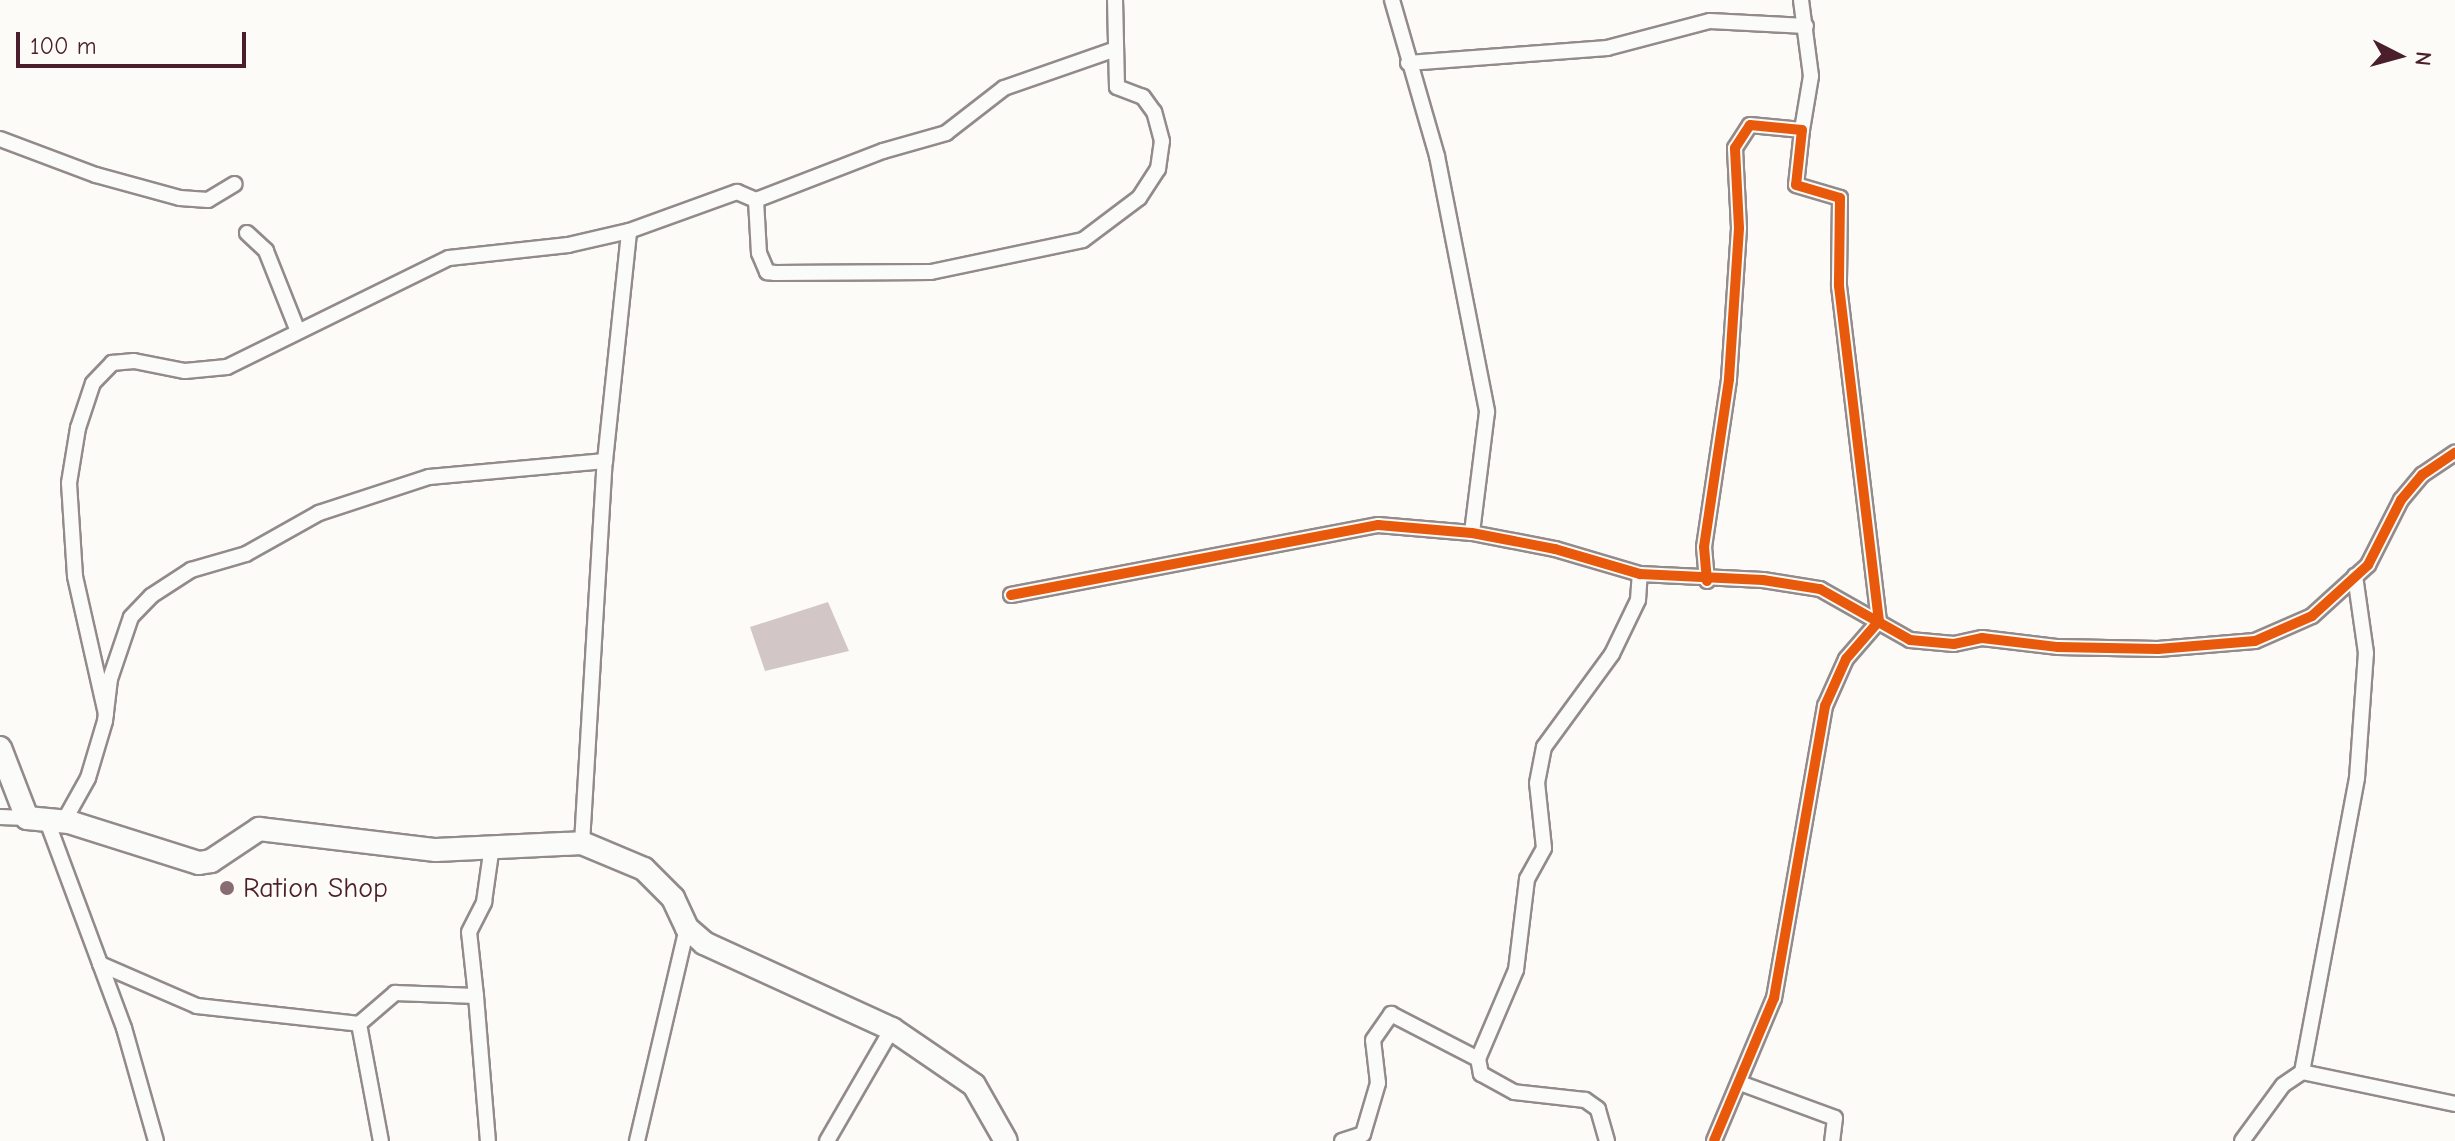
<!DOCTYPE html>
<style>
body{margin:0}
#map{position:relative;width:2455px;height:1141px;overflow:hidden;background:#fcfbf8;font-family:"Comic Neue",sans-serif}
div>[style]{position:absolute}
.water>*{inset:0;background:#d2c7c6}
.roads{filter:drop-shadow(2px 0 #928a8b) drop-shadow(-2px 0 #928a8b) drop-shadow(0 2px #928a8b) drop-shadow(0 -2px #928a8b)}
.street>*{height:14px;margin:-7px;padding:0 7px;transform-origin:7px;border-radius:7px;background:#fbfbf9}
.secondary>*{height:22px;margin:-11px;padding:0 11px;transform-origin:11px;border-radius:11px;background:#fbfbf9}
.cycleway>*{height:10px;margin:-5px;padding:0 5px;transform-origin:5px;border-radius:5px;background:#e8590c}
.dots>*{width:22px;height:22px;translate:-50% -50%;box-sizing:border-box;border:4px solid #fdfcf7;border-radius:50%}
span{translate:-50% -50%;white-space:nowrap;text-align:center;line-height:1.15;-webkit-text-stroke:8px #fdfcf7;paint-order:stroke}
.poi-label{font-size:28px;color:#4a1f2b}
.left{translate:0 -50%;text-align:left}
.north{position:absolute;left:2359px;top:16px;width:80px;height:80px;-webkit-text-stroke:6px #fdfcf7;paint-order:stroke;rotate:96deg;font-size:22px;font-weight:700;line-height:32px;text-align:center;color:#4a1f2b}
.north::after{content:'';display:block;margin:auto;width:28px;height:36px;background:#4a1f2b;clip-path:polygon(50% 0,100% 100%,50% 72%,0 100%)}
.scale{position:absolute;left:16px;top:32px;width:230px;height:36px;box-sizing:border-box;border:4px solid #4a1f2b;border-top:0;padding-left:10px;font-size:24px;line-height:28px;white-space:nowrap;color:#4a1f2b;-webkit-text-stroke:6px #fdfcf7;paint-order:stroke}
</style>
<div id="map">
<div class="water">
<i style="clip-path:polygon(828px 602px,849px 651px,765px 671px,750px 627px)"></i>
</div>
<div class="roads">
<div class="street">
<i style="left:1392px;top:0;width:162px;rotate:73.9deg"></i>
<i style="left:1437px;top:156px;width:261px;rotate:78.9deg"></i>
<i style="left:1487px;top:412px;width:122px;rotate:97.1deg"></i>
<i style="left:1801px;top:0;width:77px;rotate:82.5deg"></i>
<i style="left:1811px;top:76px;width:55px;rotate:99.5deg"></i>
<i style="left:1408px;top:63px;width:200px;rotate:-4.3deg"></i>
<i style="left:1607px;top:48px;width:106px;rotate:-14.7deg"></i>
<i style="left:1710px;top:21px;width:96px;rotate:3deg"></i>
<i style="left:0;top:139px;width:103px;rotate:20.6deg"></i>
<i style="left:96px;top:175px;width:87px;rotate:15.3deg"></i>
<i style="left:180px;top:198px;width:28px;rotate:4deg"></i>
<i style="left:208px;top:200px;width:31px;rotate:-31deg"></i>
<i style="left:756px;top:200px;width:136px;rotate:-21.1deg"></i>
<i style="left:883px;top:151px;width:66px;rotate:-15.9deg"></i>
<i style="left:946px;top:133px;width:73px;rotate:-37.8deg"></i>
<i style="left:1004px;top:88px;width:115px;rotate:-19.2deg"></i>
<i style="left:247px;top:233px;width:26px;rotate:43deg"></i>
<i style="left:266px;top:251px;width:84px;rotate:68.3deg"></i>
<i style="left:1707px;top:581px;width:34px;rotate:-95deg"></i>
<i style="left:1704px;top:547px;width:170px;rotate:-81.5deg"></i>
<i style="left:1729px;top:379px;width:151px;rotate:-86.2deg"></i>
<i style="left:1739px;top:228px;width:80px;rotate:-92.9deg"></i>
<i style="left:1735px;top:148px;width:27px;rotate:-57deg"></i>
<i style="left:1750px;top:125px;width:52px;rotate:5.5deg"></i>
<i style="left:1802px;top:130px;width:55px;rotate:96.2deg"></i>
<i style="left:1796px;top:185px;width:46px;rotate:16.5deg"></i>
<i style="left:1840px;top:198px;width:88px;rotate:90.7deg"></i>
<i style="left:1839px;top:286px;width:337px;rotate:83.2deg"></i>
<i style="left:1879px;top:621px;width:50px;rotate:131deg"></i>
<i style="left:1846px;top:659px;width:51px;rotate:114.1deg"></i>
<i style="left:1825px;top:706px;width:296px;rotate:99.9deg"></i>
<i style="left:1774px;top:998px;width:155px;rotate:112.8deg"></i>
<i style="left:1011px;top:595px;width:374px;rotate:-10.8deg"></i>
<i style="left:1378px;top:525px;width:94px;rotate:4.9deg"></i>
<i style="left:1472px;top:533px;width:85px;rotate:10.9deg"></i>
<i style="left:1555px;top:549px;width:89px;rotate:16.4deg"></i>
<i style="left:1640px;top:574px;width:123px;rotate:2.8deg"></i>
<i style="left:1763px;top:580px;width:58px;rotate:9deg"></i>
<i style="left:1820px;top:589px;width:103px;rotate:29.5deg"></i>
<i style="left:1910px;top:640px;width:44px;rotate:5.2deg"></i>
<i style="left:1954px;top:644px;width:29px;rotate:-12deg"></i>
<i style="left:1982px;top:638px;width:77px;rotate:6.8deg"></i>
<i style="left:2058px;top:647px;width:100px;rotate:1.1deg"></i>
<i style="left:2158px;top:649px;width:97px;rotate:-4.7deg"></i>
<i style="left:2255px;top:641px;width:62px;rotate:-23.7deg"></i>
<i style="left:2312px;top:616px;width:76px;rotate:-42.3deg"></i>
<i style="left:2368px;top:565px;width:73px;rotate:-63.1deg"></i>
<i style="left:2401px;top:500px;width:33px;rotate:-50deg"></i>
<i style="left:2422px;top:475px;width:40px;rotate:-34deg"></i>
<i style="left:106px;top:714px;width:141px;rotate:-102.7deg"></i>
<i style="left:75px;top:576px;width:93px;rotate:-93.7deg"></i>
<i style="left:69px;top:483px;width:56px;rotate:-80.7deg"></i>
<i style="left:78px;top:428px;width:47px;rotate:-71.6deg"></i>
<i style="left:93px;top:383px;width:28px;rotate:-46deg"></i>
<i style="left:112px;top:363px;width:22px;rotate:-5deg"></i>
<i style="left:134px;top:361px;width:52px;rotate:11.1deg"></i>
<i style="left:185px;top:371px;width:42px;rotate:-5.4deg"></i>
<i style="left:227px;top:367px;width:247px;rotate:-26.2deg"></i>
<i style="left:449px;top:258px;width:120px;rotate:-6.2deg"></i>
<i style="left:568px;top:245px;width:63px;rotate:-12.9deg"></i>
<i style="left:0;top:817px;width:27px;rotate:2deg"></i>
<i style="left:47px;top:821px;width:221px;rotate:69.6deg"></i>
<i style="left:124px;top:1028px;width:117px;rotate:74.2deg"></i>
<i style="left:64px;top:821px;width:49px;rotate:-60.8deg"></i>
<i style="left:88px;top:778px;width:59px;rotate:-73.4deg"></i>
<i style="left:105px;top:721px;width:42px;rotate:-83.2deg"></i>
<i style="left:110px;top:679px;width:65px;rotate:-71.3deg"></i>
<i style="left:131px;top:617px;width:29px;rotate:-46deg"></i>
<i style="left:151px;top:596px;width:48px;rotate:-33deg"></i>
<i style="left:191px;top:570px;width:57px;rotate:-16.2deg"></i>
<i style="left:246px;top:554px;width:84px;rotate:-29.3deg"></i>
<i style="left:319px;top:513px;width:116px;rotate:-18.1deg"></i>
<i style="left:429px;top:477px;width:177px;rotate:-5.2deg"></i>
<i style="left:582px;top:843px;width:383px;rotate:-86.6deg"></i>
<i style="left:605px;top:461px;width:231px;rotate:-84deg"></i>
<i style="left:629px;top:231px;width:115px;rotate:-19.9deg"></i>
<i style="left:737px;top:192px;width:21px;rotate:23deg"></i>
<i style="left:756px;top:200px;width:53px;rotate:86.8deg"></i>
<i style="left:759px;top:253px;width:21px;rotate:67deg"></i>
<i style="left:767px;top:272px;width:8px;rotate:7deg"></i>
<i style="left:775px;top:273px;width:156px;rotate:-0.4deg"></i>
<i style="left:931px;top:272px;width:155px;rotate:-11.9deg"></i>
<i style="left:1083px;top:240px;width:70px;rotate:-36.9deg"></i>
<i style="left:1139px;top:198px;width:35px;rotate:-57deg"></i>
<i style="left:1158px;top:169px;width:28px;rotate:-82deg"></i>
<i style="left:1162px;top:141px;width:30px;rotate:-105deg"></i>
<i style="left:1154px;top:112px;width:19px;rotate:-126deg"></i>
<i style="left:1143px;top:97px;width:28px;rotate:-159deg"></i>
<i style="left:1117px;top:87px;width:87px;rotate:-91.3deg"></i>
<i style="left:100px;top:964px;width:106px;rotate:23.4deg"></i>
<i style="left:197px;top:1006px;width:163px;rotate:6.3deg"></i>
<i style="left:359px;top:1024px;width:119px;rotate:79.4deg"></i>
<i style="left:476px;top:996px;width:64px;rotate:-96.2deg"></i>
<i style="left:469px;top:932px;width:34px;rotate:-63deg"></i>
<i style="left:484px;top:902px;width:57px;rotate:-81.9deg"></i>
<i style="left:359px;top:1024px;width:48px;rotate:-40.7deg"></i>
<i style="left:395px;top:993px;width:81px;rotate:2.1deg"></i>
<i style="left:476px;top:996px;width:145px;rotate:85.3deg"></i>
<i style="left:2302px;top:1072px;width:156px;rotate:11.8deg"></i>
<i style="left:1740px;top:1083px;width:101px;rotate:20.2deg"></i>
<i style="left:1835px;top:1118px;width:23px;rotate:97deg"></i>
<i style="left:637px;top:1141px;width:219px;rotate:-76.8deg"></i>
<i style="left:827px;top:1141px;width:129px;rotate:-59.9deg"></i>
<i style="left:1342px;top:1141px;width:22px;rotate:-18deg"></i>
<i style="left:1363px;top:1134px;width:53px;rotate:-73.6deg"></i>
<i style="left:1378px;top:1083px;width:43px;rotate:-96.6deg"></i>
<i style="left:1373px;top:1040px;width:32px;rotate:-55deg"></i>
<i style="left:1391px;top:1014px;width:98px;rotate:27.3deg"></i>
<i style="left:1607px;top:1141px;width:33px;rotate:-106deg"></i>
<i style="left:1598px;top:1109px;width:16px;rotate:-145deg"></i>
<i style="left:1585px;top:1100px;width:71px;rotate:-173.6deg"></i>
<i style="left:1514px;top:1092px;width:38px;rotate:-151deg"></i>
<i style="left:1481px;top:1074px;width:15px;rotate:-101deg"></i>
<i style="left:1478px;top:1059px;width:97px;rotate:-66.9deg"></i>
<i style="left:1516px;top:970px;width:92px;rotate:-83.1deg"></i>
<i style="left:1527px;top:879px;width:35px;rotate:-61deg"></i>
<i style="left:1544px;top:848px;width:65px;rotate:-96.1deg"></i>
<i style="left:1537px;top:783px;width:37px;rotate:-79deg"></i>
<i style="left:1544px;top:747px;width:115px;rotate:-53.8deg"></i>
<i style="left:1612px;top:654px;width:60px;rotate:-64.3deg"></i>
<i style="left:1638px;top:600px;width:26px;rotate:-86deg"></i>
<i style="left:2242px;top:1141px;width:69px;rotate:-53.8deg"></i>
<i style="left:2283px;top:1085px;width:23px;rotate:-34deg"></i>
<i style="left:2302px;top:1072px;width:299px;rotate:-79.4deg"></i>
<i style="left:2357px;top:778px;width:125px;rotate:-85.9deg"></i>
<i style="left:2366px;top:653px;width:78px;rotate:-98.1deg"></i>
</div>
<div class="secondary">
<i style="left:0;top:748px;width:75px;rotate:68.9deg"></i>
<i style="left:27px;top:818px;width:42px;rotate:5.4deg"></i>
<i style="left:69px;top:822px;width:136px;rotate:17.5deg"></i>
<i style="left:199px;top:863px;width:12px;rotate:-9deg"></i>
<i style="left:211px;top:861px;width:58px;rotate:-33.7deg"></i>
<i style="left:259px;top:829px;width:178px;rotate:6.8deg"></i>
<i style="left:436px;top:850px;width:146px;rotate:-2.7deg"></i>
<i style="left:582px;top:843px;width:67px;rotate:22.8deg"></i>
<i style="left:644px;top:869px;width:41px;rotate:45deg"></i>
<i style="left:673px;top:898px;width:33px;rotate:65deg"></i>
<i style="left:687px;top:928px;width:23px;rotate:41deg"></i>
<i style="left:704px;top:943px;width:207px;rotate:24.6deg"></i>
<i style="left:892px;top:1029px;width:99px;rotate:34.3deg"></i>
<i style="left:974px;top:1085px;width:64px;rotate:60.3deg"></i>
</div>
</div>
<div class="cycleway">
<i style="left:1707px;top:581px;width:34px;rotate:-95deg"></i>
<i style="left:1704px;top:547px;width:170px;rotate:-81.5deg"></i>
<i style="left:1729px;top:379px;width:151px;rotate:-86.2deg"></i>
<i style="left:1739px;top:228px;width:80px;rotate:-92.9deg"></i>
<i style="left:1735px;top:148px;width:27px;rotate:-57deg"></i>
<i style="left:1750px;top:125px;width:52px;rotate:5.5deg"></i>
<i style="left:1802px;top:130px;width:55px;rotate:96.2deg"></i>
<i style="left:1796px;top:185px;width:46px;rotate:16.5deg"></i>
<i style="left:1840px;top:198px;width:88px;rotate:90.7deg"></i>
<i style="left:1839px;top:286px;width:337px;rotate:83.2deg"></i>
<i style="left:1879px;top:621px;width:50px;rotate:131deg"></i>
<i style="left:1846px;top:659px;width:51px;rotate:114.1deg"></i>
<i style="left:1825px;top:706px;width:296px;rotate:99.9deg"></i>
<i style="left:1774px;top:998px;width:155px;rotate:112.8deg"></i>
<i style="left:1011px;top:595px;width:374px;rotate:-10.8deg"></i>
<i style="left:1378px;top:525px;width:94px;rotate:4.9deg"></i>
<i style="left:1472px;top:533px;width:85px;rotate:10.9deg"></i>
<i style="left:1555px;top:549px;width:89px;rotate:16.4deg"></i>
<i style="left:1640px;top:574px;width:123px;rotate:2.8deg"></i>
<i style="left:1763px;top:580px;width:58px;rotate:9deg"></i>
<i style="left:1820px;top:589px;width:103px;rotate:29.5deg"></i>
<i style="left:1910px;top:640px;width:44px;rotate:5.2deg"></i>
<i style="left:1954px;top:644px;width:29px;rotate:-12deg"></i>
<i style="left:1982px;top:638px;width:77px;rotate:6.8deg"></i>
<i style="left:2058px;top:647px;width:100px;rotate:1.1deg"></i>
<i style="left:2158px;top:649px;width:97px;rotate:-4.7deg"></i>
<i style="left:2255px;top:641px;width:62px;rotate:-23.7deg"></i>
<i style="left:2312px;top:616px;width:76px;rotate:-42.3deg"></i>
<i style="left:2368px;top:565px;width:73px;rotate:-63.1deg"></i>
<i style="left:2401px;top:500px;width:33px;rotate:-50deg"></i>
<i style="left:2422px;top:475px;width:40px;rotate:-34deg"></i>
</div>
<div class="dots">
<i style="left:227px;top:888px;background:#886c73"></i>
</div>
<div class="poi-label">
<span class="left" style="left:243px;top:888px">Ration Shop</span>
</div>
<div class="north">N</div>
<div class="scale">100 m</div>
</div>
